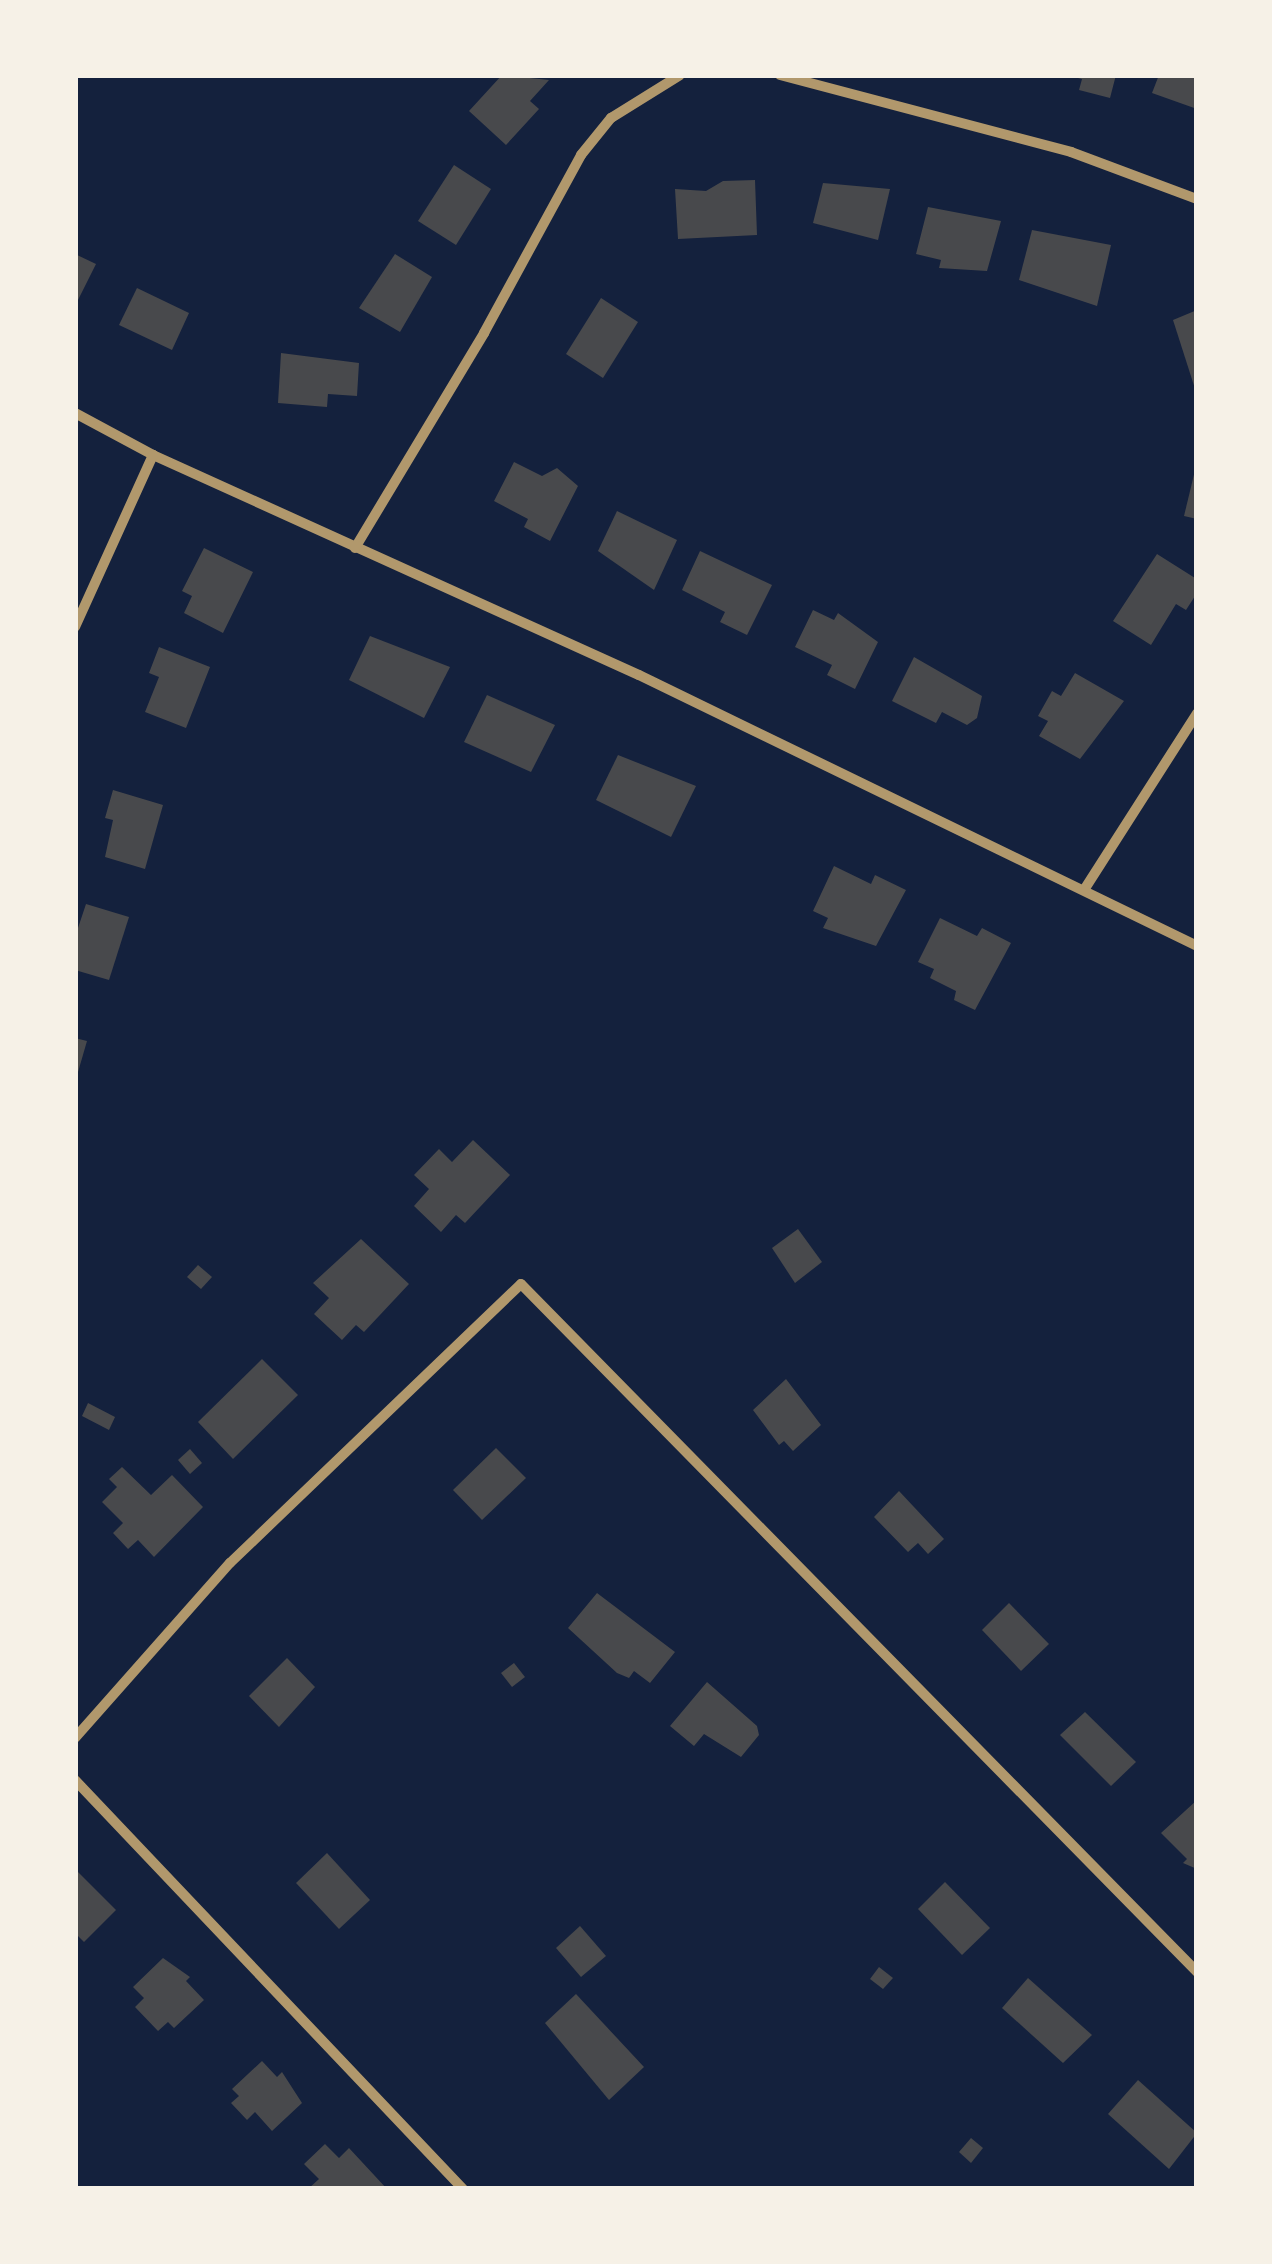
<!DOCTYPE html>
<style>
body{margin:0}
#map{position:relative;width:1272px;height:2264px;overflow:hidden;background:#14213d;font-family:Helvetica,sans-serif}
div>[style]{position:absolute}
.building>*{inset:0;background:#48494c}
.minor>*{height:10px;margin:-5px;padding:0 5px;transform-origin:5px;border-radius:5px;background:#b1986c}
span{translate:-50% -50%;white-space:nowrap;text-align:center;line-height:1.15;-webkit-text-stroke:10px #f6f1e7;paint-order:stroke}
.frame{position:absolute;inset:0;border:78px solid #f6f1e7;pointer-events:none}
</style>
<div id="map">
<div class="building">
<i style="clip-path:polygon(502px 75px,549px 80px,530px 101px,539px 109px,506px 145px,469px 111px)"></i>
<i style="clip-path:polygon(1116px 75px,1110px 98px,1079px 90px,1082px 79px,1070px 76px)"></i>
<i style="clip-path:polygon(1159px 75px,1197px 75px,1197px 109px,1152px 93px)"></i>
<i style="clip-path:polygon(454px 165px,491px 189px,456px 245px,418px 221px)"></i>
<i style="clip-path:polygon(755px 180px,757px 235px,678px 239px,675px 189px,706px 191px,723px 181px)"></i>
<i style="clip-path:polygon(823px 183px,890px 189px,878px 240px,813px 223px)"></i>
<i style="clip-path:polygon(928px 207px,1001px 221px,987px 271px,939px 268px,941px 260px,916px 254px)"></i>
<i style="clip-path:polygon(1032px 230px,1111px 245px,1097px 306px,1019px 280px)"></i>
<i style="clip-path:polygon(75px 254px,96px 264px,75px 306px)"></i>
<i style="clip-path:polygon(395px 254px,432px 277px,400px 332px,359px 308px)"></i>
<i style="clip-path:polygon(137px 288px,189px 313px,172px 350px,119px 325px)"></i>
<i style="clip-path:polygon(601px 298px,638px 322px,603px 378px,566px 354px)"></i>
<i style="clip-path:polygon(1197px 310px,1197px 395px,1173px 320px)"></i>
<i style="clip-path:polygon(281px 353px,359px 363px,357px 396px,328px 394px,327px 407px,278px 403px)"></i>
<i style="clip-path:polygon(514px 462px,542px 476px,557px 468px,578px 486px,550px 541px,524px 527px,528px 519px,494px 501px)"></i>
<i style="clip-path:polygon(1197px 462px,1197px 519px,1184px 516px)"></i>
<i style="clip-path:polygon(617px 511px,677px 540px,654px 590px,598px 551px)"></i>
<i style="clip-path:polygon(204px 548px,253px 572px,223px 633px,184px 613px,192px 596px,182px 591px)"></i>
<i style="clip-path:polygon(700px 551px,772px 585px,747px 635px,720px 622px,725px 612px,682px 590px)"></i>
<i style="clip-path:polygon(1157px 554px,1195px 578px,1197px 593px,1186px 610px,1176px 604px,1151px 645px,1113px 621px)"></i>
<i style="clip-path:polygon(813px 610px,834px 620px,838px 613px,878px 642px,855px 689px,827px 675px,832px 665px,795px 647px)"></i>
<i style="clip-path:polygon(370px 636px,450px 667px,424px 718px,349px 680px)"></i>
<i style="clip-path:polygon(159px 647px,210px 667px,186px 728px,145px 712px,159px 677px,149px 673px)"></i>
<i style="clip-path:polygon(914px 657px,982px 696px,977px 718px,967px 725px,942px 712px,936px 723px,892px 701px)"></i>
<i style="clip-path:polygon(1075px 673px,1124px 701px,1080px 759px,1039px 736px,1048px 721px,1038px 716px,1052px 691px,1061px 696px)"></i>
<i style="clip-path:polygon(487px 695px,555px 725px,531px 772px,464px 742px)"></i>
<i style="clip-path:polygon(618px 755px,696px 786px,671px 837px,596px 800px)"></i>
<i style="clip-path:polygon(113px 790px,163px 805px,145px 869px,105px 857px,113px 820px,105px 818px)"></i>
<i style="clip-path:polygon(834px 866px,871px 884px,875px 875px,906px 890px,876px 946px,823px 928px,828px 918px,813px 911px)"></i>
<i style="clip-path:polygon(86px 904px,129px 917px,109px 980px,75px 970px,75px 937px)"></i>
<i style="clip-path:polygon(940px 918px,977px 936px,982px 928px,1011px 943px,975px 1010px,954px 1000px,956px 991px,930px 978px,934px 969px,918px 962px)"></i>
<i style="clip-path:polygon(75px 1038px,87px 1041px,76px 1079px,75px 1079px)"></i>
<i style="clip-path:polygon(473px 1140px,510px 1175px,465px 1223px,456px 1215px,441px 1232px,414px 1206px,429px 1189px,414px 1175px,439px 1149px,452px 1162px)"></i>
<i style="clip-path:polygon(798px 1229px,822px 1262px,795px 1283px,772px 1248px)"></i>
<i style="clip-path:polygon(361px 1239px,409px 1284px,364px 1332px,356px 1325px,342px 1340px,314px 1314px,329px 1298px,313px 1283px)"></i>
<i style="clip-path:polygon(198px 1265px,212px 1277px,201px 1289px,187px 1277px)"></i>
<i style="clip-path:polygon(262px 1359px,298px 1395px,233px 1459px,198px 1422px)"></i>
<i style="clip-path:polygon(786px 1379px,821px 1425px,793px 1451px,784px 1441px,779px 1445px,753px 1410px)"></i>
<i style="clip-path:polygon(88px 1403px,115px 1417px,109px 1430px,82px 1416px)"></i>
<i style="clip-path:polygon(496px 1448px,526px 1478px,482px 1520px,453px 1490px)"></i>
<i style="clip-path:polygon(190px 1449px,202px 1463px,190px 1474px,178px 1460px)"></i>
<i style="clip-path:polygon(122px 1467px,151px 1495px,172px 1475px,203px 1507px,154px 1557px,138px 1540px,128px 1549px,113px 1533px,123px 1523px,102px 1502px,117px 1487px,109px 1479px)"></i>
<i style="clip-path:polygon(899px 1491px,944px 1539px,928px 1554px,918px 1543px,908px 1552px,874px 1517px)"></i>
<i style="clip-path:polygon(597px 1593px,675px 1652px,650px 1683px,634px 1671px,629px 1678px,617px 1673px,568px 1628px)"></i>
<i style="clip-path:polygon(1009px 1603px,1049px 1644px,1021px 1671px,982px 1630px)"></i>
<i style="clip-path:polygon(287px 1658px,315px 1687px,279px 1727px,249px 1696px)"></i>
<i style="clip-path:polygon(514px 1663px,525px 1677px,512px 1687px,501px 1673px)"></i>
<i style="clip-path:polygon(707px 1682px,757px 1726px,759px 1735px,741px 1757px,704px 1734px,694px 1746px,670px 1726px)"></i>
<i style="clip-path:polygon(1085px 1712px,1136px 1762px,1111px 1786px,1060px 1735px)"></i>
<i style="clip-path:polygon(1197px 1800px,1197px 1869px,1183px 1863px,1187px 1859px,1161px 1833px)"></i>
<i style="clip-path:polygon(327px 1853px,370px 1900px,339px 1929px,296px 1883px)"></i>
<i style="clip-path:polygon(75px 1869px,116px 1910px,84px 1942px,75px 1933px)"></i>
<i style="clip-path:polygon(945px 1882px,990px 1928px,962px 1955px,918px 1909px)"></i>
<i style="clip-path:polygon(580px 1926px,606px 1956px,581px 1977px,556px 1948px)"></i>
<i style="clip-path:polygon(163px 1958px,190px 1977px,186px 1981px,204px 2000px,174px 2028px,168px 2022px,158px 2031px,135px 2007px,144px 1998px,133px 1987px)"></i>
<i style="clip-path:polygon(879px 1967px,893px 1978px,883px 1989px,870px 1979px)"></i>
<i style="clip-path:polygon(1028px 1978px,1092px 2035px,1063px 2063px,1002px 2008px)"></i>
<i style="clip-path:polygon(576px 1994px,644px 2067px,609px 2100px,545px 2023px)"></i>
<i style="clip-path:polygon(262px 2061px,277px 2077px,282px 2072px,302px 2103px,272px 2131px,255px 2112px,247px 2120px,231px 2103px,239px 2096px,232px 2089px)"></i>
<i style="clip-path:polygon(1138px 2080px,1197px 2133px,1169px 2169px,1108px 2114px)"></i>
<i style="clip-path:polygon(971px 2138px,983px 2148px,971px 2163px,959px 2152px)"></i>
<i style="clip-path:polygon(325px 2144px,339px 2158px,349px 2148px,387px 2189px,308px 2189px,319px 2179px,304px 2164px)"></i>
</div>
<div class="minor">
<i style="left:780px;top:75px;width:301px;rotate:14.8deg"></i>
<i style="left:1071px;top:152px;width:134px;rotate:20.5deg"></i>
<i style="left:75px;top:413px;width:89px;rotate:28.3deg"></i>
<i style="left:153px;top:455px;width:533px;rotate:24.36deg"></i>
<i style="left:639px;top:675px;width:620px;rotate:25.9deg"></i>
<i style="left:355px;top:548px;width:251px;rotate:-59deg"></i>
<i style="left:484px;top:333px;width:203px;rotate:-61.4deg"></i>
<i style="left:581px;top:155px;width:48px;rotate:-51deg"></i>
<i style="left:611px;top:118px;width:81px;rotate:-31.9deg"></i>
<i style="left:75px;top:627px;width:189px;rotate:-65.6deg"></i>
<i style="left:1084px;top:890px;width:210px;rotate:-57.4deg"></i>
<i style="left:75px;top:1738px;width:234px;rotate:-48.5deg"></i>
<i style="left:230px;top:1563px;width:403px;rotate:-43.8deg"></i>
<i style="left:521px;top:1284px;width:965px;rotate:45.5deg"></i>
<i style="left:75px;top:1780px;width:564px;rotate:46.51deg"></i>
</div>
<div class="frame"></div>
</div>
